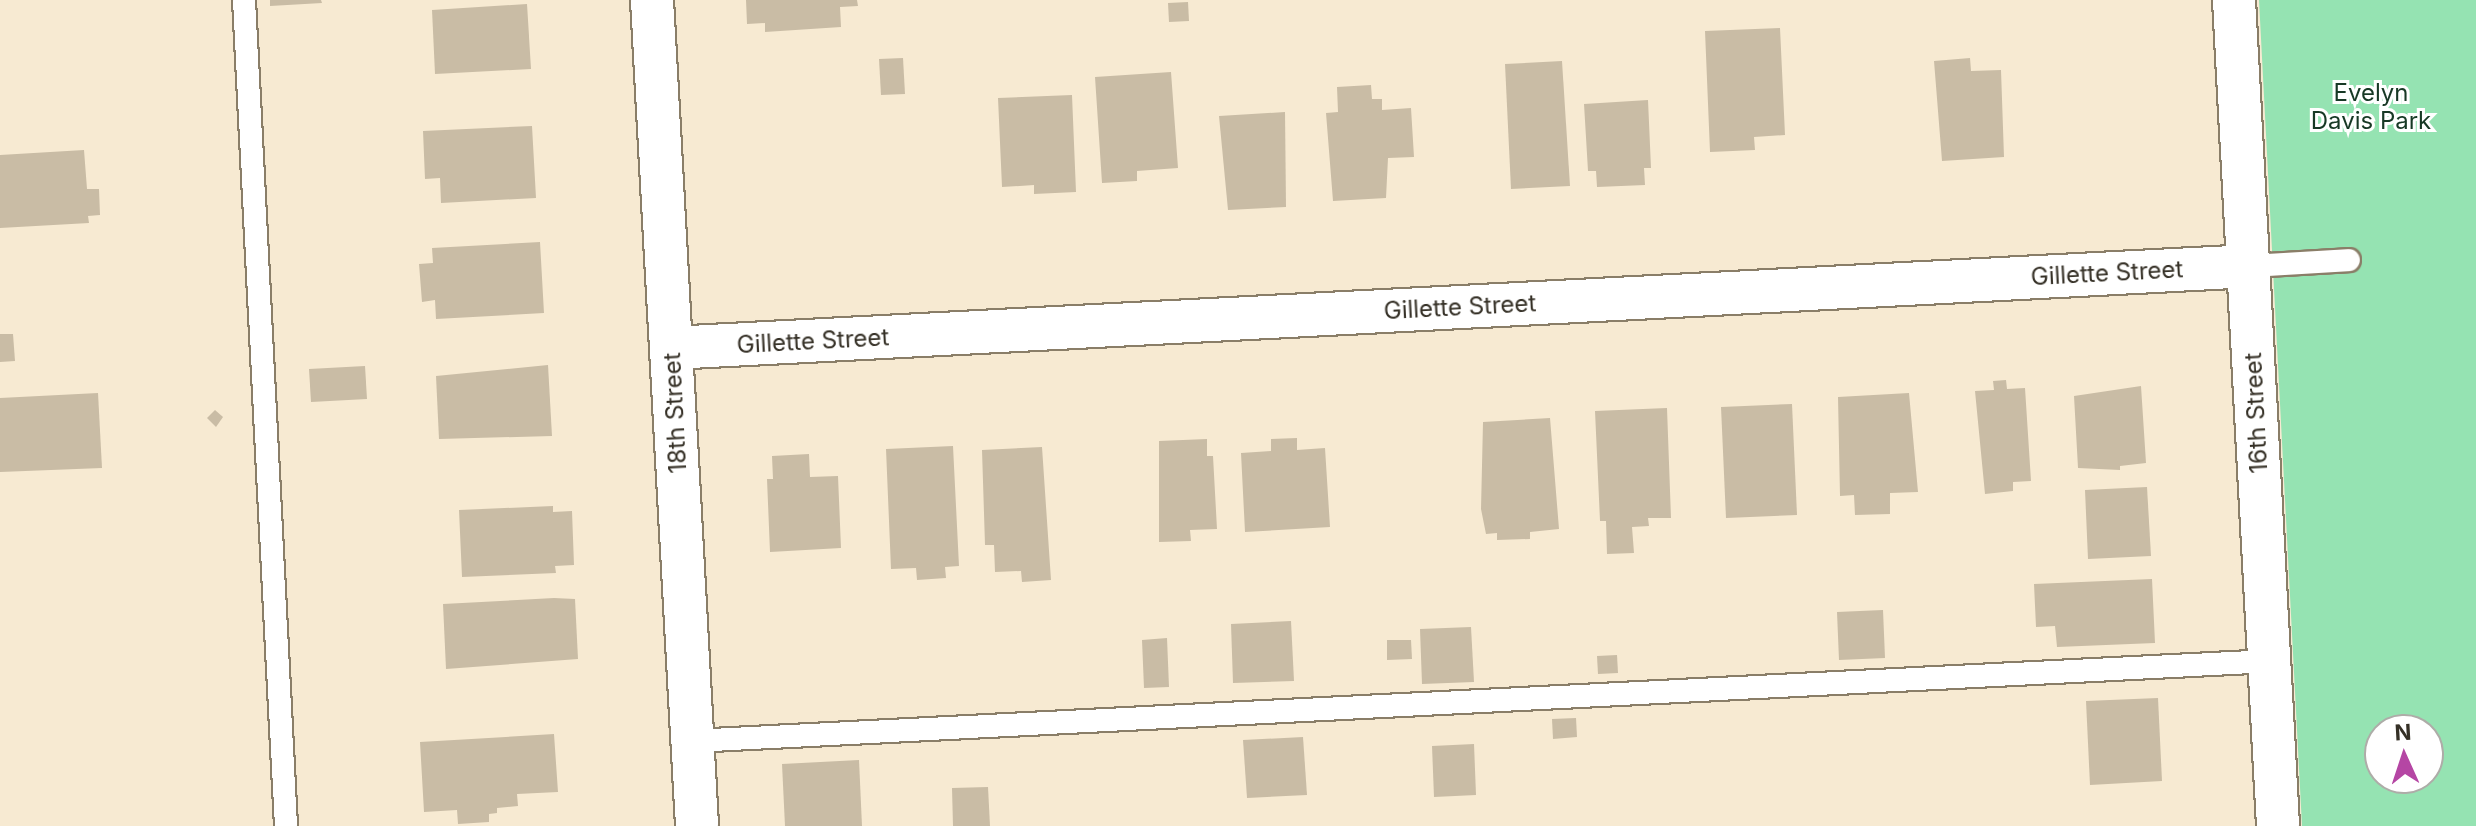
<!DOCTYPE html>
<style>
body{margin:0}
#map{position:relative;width:2476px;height:826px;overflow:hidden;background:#f7ead2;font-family:Inter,sans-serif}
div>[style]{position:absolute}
.green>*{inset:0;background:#95e3b2}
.building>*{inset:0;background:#c9bca5}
.roads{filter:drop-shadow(2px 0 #8a7e68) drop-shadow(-2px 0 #8a7e68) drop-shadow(0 2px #8a7e68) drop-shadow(0 -2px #8a7e68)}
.service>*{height:22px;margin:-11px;padding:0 11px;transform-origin:11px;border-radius:11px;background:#fff}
.minor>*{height:42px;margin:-21px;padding:0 21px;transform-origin:21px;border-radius:21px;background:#fff}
span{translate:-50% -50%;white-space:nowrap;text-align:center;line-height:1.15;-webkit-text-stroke:6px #fff;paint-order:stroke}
.park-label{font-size:24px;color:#173925}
.street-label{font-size:24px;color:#353026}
.north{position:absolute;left:2364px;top:714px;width:80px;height:80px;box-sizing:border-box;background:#fff;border:2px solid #aeaca8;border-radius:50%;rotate:357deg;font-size:22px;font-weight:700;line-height:32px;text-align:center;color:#353026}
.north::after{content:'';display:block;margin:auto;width:28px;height:36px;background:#b546a4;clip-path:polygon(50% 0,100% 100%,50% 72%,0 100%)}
</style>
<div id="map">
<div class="green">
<i style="clip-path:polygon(evenodd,2259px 0,2476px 0,2476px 826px,2302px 826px,2259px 0,2380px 730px,2428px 730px,2428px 778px,2380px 778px,2380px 730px)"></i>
</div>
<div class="building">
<i style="clip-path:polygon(270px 0,321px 0,322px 3px,270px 6px)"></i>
<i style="clip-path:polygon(746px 0,857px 0,858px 6px,840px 7px,841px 27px,765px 32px,765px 23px,747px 24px)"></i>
<i style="clip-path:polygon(1188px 2px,1189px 21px,1169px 22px,1168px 3px)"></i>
<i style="clip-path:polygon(527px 4px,531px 69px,435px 74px,432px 10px)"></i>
<i style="clip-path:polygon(1780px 28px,1785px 135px,1754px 137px,1755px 150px,1710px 152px,1705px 31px)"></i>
<i style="clip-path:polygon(903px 58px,905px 94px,881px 95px,879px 59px)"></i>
<i style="clip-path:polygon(1970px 58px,1971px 71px,2001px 70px,2004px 157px,1942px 161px,1934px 61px)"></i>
<i style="clip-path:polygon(1562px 61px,1570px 186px,1511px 189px,1505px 64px)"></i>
<i style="clip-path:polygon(1171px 72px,1178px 168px,1137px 171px,1137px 181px,1102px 183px,1095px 77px)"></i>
<i style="clip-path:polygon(1371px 85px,1372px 99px,1382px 99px,1382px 110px,1411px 108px,1414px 157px,1388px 158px,1386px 198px,1333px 201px,1326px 113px,1338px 112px,1337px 87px)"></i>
<i style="clip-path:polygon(1072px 95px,1076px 192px,1034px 194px,1034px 185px,1002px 187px,998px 98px)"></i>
<i style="clip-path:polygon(1648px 100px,1651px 168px,1644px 168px,1645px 185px,1597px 187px,1596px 171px,1588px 171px,1584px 104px)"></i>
<i style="clip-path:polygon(1285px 112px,1286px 207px,1228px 210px,1219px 116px)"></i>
<i style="clip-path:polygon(532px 126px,536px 198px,441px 203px,440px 178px,425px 179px,423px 131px)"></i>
<i style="clip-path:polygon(84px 150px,87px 189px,99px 189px,100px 215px,88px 216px,89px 223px,0 228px,0 155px)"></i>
<i style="clip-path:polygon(540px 242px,544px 313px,436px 319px,435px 300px,422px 302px,419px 264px,433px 263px,432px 248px)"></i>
<i style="clip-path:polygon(0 334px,13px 334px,15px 361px,0 362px)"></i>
<i style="clip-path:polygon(548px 365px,552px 436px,439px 439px,436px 376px)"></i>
<i style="clip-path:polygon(365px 366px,367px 399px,311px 402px,309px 369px)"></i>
<i style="clip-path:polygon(2006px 380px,2007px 389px,2025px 388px,2031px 481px,2013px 482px,2013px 491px,1985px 494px,1975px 391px,1994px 390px,1993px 381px)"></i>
<i style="clip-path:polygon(2141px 386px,2146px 463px,2120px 466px,2120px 470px,2078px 468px,2074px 396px)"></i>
<i style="clip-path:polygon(98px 393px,102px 468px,0 472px,0 398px)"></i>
<i style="clip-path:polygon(1909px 393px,1918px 492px,1890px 493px,1890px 514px,1855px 515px,1854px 495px,1840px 496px,1838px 397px)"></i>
<i style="clip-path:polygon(1792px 404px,1797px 515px,1726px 518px,1721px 407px)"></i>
<i style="clip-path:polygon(1667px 408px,1671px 518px,1648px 518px,1649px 526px,1632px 527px,1634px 553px,1607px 554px,1606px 521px,1600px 521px,1595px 411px)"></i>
<i style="clip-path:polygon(215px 410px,223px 417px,216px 427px,207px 418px)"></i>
<i style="clip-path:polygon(1550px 418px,1559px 529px,1530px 532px,1530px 539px,1497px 540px,1497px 533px,1486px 534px,1481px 509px,1483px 422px)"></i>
<i style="clip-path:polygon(1297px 438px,1297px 450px,1325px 448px,1330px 527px,1245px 532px,1241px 453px,1271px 451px,1271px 439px)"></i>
<i style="clip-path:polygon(1207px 439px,1207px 456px,1213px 456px,1217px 529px,1190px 530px,1191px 541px,1159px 542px,1159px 441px)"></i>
<i style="clip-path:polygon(953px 446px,959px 566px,945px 567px,946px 578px,917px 580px,916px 568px,891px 569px,886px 449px)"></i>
<i style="clip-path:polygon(1042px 447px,1051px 580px,1022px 582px,1021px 571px,995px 572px,994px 545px,985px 545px,982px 450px)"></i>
<i style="clip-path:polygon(809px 454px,810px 477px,838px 476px,841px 548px,770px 552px,767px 479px,773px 479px,772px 456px)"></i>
<i style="clip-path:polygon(2147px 487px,2151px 556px,2088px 559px,2085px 490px)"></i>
<i style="clip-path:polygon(553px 506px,553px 512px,572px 511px,574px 565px,555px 566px,556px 573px,462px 577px,459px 510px)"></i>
<i style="clip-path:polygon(2152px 579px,2155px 643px,2057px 647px,2055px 626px,2036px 627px,2034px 584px)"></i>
<i style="clip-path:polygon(554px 598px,575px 599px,578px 659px,446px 669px,443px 604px)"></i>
<i style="clip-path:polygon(1883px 610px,1885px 658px,1839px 660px,1837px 612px)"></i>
<i style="clip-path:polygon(1291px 621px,1294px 681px,1233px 683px,1231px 624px)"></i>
<i style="clip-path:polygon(1471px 627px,1474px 682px,1422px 684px,1420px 629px)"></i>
<i style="clip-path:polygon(1167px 638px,1169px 687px,1144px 688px,1142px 640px)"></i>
<i style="clip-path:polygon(1387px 640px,1411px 640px,1412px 659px,1387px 660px)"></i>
<i style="clip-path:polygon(1617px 655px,1618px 673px,1598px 674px,1597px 656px)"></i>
<i style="clip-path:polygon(2158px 698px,2162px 781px,2090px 785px,2086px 701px)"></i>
<i style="clip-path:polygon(1576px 718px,1577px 737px,1553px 739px,1552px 719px)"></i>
<i style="clip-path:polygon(554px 734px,558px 792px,517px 794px,518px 806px,497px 808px,497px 813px,489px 814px,489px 822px,458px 824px,457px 810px,424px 812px,420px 742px)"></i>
<i style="clip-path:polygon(1303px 737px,1307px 795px,1247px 798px,1243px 740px)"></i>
<i style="clip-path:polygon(1474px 744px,1476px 795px,1434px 797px,1432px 746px)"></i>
<i style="clip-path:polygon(859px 760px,862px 826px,785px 826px,782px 764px)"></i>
<i style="clip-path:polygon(988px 787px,990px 826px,953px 826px,952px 788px)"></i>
</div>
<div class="roads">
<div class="service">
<i style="left:244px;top:0;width:827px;rotate:87.09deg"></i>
<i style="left:2249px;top:266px;width:100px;rotate:-3.4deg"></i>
<i style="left:692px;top:741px;width:1580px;rotate:-2.9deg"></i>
</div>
<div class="minor">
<i style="left:652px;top:0;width:827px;rotate:86.88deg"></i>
<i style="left:2234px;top:0;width:827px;rotate:86.95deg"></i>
<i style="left:671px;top:348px;width:1580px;rotate:-2.97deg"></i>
</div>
</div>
<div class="park-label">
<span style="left:2371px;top:107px">Evelyn<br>Davis Park</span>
</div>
<div class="street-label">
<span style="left:2107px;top:273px;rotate:-3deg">Gillette Street</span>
<span style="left:1460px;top:307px;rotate:-3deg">Gillette Street</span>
<span style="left:813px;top:341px;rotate:-3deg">Gillette Street</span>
<span style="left:675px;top:413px;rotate:-93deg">18th Street</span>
<span style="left:2256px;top:413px;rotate:-93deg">16th Street</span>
</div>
<div class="north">N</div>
</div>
